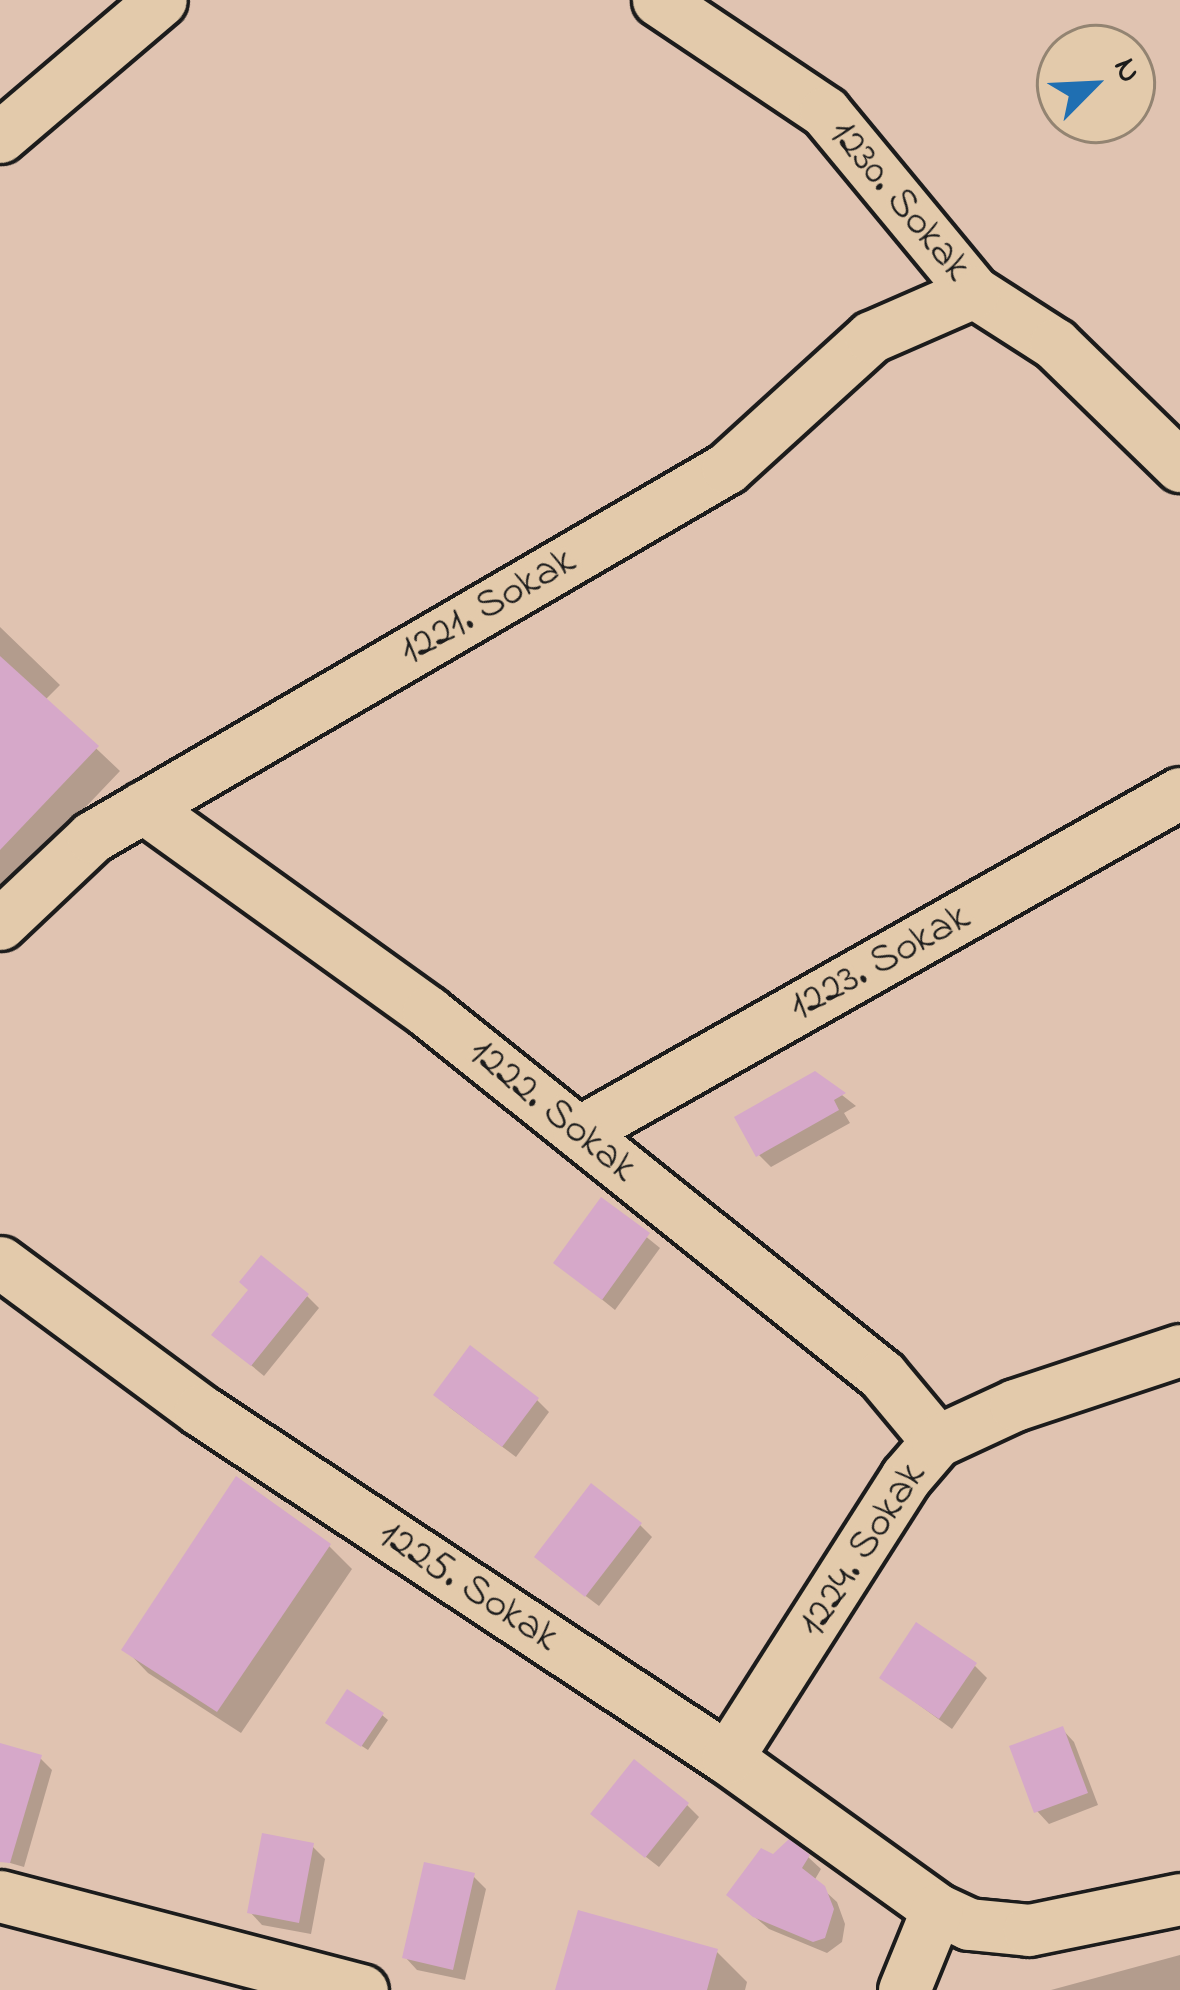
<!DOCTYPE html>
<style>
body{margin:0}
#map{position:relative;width:1180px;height:1990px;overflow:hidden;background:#e0c3b1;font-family:"Indie Flower",sans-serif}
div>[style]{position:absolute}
.shadow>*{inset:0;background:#0003}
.building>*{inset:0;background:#d6a8c9}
.roads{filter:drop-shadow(3px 0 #1c1c1c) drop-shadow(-3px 0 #1c1c1c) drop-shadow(0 3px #1c1c1c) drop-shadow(0 -3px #1c1c1c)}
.minor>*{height:51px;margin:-25.5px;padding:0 25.5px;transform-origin:25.5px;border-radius:25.5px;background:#e3caab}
span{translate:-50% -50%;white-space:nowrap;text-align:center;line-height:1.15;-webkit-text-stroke:10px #e3caab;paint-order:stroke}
.street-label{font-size:42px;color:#1c1c1c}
.north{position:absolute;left:1036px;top:24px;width:120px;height:120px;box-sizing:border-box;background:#e3caab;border:3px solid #938472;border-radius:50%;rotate:66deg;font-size:33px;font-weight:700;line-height:48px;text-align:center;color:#1c1c1c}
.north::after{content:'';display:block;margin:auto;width:42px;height:54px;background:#1f6fb2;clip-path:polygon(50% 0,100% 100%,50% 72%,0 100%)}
</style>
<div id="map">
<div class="shadow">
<i style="clip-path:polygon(0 627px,60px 685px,45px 700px,120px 771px,0 897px)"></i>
<i style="clip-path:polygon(815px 1074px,856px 1106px,844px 1113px,850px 1123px,771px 1167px,759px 1155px)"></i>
<i style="clip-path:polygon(602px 1201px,660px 1248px,615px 1310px,557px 1263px)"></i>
<i style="clip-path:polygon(307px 1296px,319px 1308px,264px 1376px,228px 1346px)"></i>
<i style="clip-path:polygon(537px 1400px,549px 1412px,516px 1457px,449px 1407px)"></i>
<i style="clip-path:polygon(640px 1525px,652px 1537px,599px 1606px,550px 1569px)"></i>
<i style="clip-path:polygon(329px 1546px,352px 1569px,241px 1733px,148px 1673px,125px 1649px)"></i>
<i style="clip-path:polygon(975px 1666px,987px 1678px,952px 1729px,882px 1678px)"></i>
<i style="clip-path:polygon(382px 1715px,388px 1720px,368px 1750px,334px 1728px)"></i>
<i style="clip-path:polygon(1062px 1729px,1074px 1742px,1098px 1805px,1049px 1824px,1037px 1811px)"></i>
<i style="clip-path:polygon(0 1746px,40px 1758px,52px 1770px,24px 1867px,0 1860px)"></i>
<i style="clip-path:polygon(687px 1805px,699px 1817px,659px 1867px,606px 1826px)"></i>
<i style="clip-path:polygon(312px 1846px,325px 1859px,311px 1934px,262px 1925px,250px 1912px)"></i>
<i style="clip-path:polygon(773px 1857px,808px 1857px,821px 1869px,814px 1881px,837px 1902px,845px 1924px,842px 1942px,827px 1953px,769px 1929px,743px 1907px)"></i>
<i style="clip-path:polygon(473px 1876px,486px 1889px,465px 1980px,417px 1970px,405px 1957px)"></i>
<i style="clip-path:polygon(717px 1952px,747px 1982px,745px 1990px,561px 1990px)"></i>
<i style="clip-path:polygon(1180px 1955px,1180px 1990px,1051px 1990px)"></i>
</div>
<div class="building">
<i style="clip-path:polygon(0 656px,99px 746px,0 850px)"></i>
<i style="clip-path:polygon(815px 1071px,846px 1093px,834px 1100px,839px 1110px,756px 1157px,734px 1117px)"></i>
<i style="clip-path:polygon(601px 1197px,650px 1233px,602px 1300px,553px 1263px)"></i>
<i style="clip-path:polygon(261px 1255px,309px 1294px,251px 1366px,211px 1335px,248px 1290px,239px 1282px)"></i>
<i style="clip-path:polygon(470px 1345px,539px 1398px,502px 1447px,433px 1395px)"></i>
<i style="clip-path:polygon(236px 1476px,331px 1544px,217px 1712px,121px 1650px)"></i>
<i style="clip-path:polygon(591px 1483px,642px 1523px,585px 1597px,534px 1557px)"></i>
<i style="clip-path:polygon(916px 1622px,977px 1663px,939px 1719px,879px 1678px)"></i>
<i style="clip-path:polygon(347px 1689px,384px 1713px,361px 1747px,325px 1723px)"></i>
<i style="clip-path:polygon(1063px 1726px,1088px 1793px,1034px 1813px,1009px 1746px)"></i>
<i style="clip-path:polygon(0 1743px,42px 1755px,10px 1863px,0 1862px)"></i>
<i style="clip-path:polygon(634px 1759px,689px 1803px,645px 1858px,590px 1814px)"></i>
<i style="clip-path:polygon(262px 1833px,314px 1843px,299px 1923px,247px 1913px)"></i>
<i style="clip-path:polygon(789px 1839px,810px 1855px,802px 1868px,825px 1886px,834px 1909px,825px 1938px,813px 1942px,753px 1917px,726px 1895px,761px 1848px,773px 1854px)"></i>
<i style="clip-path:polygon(424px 1862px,475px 1873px,453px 1970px,402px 1958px)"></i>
<i style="clip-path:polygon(578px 1910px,718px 1949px,707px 1990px,555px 1990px)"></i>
</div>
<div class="roads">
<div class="minor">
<i style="left:658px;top:0;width:201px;rotate:33.8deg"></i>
<i style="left:825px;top:112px;width:234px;rotate:50.4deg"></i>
<i style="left:974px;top:292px;width:96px;rotate:32.7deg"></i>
<i style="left:1055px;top:344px;width:175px;rotate:44.3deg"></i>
<i style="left:0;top:137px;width:211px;rotate:-40.4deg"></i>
<i style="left:143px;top:807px;width:351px;rotate:35.7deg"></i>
<i style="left:428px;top:1012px;width:581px;rotate:38.64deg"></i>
<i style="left:882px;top:1375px;width:86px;rotate:50.2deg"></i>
<i style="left:0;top:924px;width:127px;rotate:-43.4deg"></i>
<i style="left:92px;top:837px;width:734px;rotate:-30.16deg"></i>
<i style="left:727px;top:468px;width:195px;rotate:-42.3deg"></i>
<i style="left:871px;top:337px;width:112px;rotate:-23.6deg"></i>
<i style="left:579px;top:1132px;width:690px;rotate:-29.43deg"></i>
<i style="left:0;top:1262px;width:249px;rotate:36.5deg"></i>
<i style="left:200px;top:1410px;width:632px;rotate:33.44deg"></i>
<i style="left:727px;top:1758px;width:259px;rotate:35.7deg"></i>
<i style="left:937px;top:1909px;width:35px;rotate:25deg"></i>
<i style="left:969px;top:1924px;width:60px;rotate:5.7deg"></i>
<i style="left:1029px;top:1930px;width:154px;rotate:-11.6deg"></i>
<i style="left:727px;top:1758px;width:333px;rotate:-57.5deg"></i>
<i style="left:906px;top:1477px;width:48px;rotate:-49.3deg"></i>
<i style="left:937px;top:1441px;width:86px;rotate:-24.8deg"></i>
<i style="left:1015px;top:1405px;width:174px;rotate:-18.4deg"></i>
<i style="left:0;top:1896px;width:374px;rotate:14.6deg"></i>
<i style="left:904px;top:1990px;width:87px;rotate:-67.8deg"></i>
</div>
</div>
<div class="street-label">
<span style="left:899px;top:201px;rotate:50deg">1230. Sokak</span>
<span style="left:488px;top:607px;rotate:-30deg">1221. Sokak</span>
<span style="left:880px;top:963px;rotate:-29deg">1223. Sokak</span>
<span style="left:552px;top:1111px;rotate:39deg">1222. Sokak</span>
<span style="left:863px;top:1550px;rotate:-57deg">1224. Sokak</span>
<span style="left:468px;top:1587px;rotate:33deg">1225. Sokak</span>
</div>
<div class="north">N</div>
</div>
